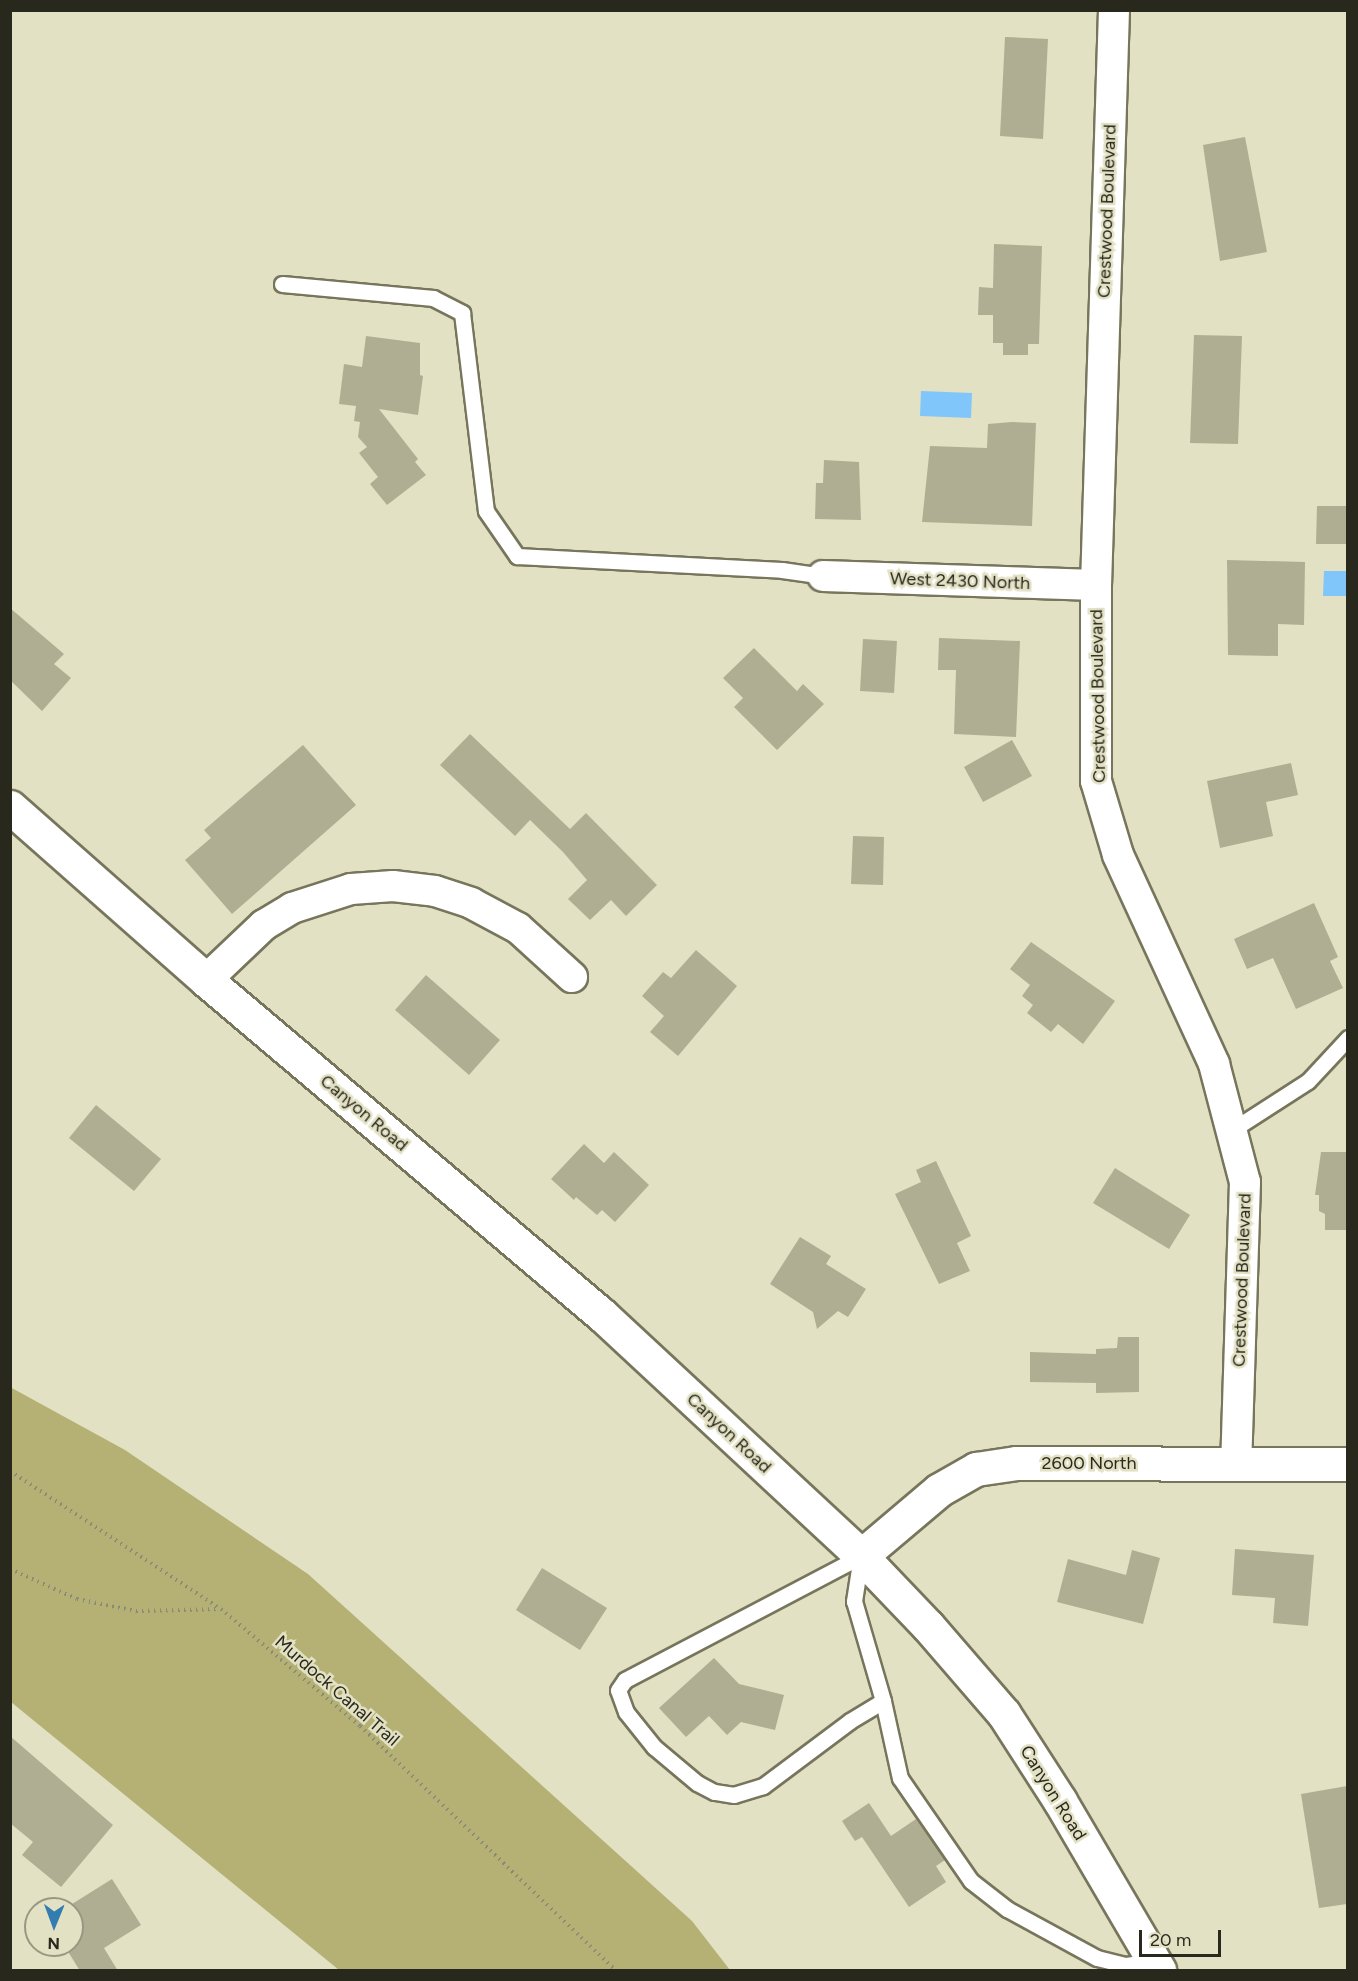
<!DOCTYPE html>
<style>
body{margin:0}
#map{position:relative;width:1358px;height:1981px;overflow:hidden;background:#e2e1c4;font-family:Figtree,sans-serif}
div>[style]{position:absolute}
.green>*{inset:0;background:#b5b175}
.water>*{inset:0;background:#80c6fb}
.building>*{inset:0;background:#afae92}
.path>*{height:4px;margin-top:-2px;transform-origin:0;background:repeating-linear-gradient(90deg,#8b8a75 0 1.5px,transparent 0 6px)}
.roads{filter:drop-shadow(2px 0 #77755b) drop-shadow(-2px 0 #77755b) drop-shadow(0 2px #77755b) drop-shadow(0 -2px #77755b)}
.service>*{height:15px;margin:-7.5px;padding:0 7.5px;transform-origin:7.5px;border-radius:7.5px;background:#fff}
.minor>*{height:30px;margin:-15px;padding:0 15px;transform-origin:15px;border-radius:15px;background:#fff}
.tertiary>*{height:33px;margin:-16.5px;padding:0 16.5px;transform-origin:16.5px;border-radius:16.5px;background:#fff}
.secondary>*{height:33px;margin:-16.5px;padding:0 16.5px;transform-origin:16.5px;border-radius:16.5px;background:#fff}
span{translate:-50% -50%;white-space:nowrap;text-align:center;line-height:1.15;-webkit-text-stroke:5px #e2e1c4;paint-order:stroke}
.street-label{font-size:18px;color:#29281d}
.frame{position:absolute;inset:0;border:12px solid #29281d;pointer-events:none}
.north{position:absolute;left:24px;top:1897px;width:60px;height:60px;box-sizing:border-box;background:#e2e1c4;border:2px solid #989781;border-radius:50%;rotate:181deg;font-size:16px;font-weight:700;line-height:24px;text-align:center;color:#29281d}
.north::after{content:'';display:block;margin:auto;width:21px;height:27px;background:#327caf;clip-path:polygon(50% 0,100% 100%,50% 72%,0 100%)}
.scale{position:absolute;left:1139px;top:1930px;width:82px;height:27px;box-sizing:border-box;border:3px solid #29281d;border-top:0;padding-left:8px;font-size:18px;line-height:21px;white-space:nowrap;color:#29281d;-webkit-text-stroke:4px #e2e1c4;paint-order:stroke}
</style>
<div id="map">
<div class="green">
<i style="clip-path:polygon(10px 1387px,125px 1450px,308px 1574px,692px 1921px,730px 1970px,339px 1970px,11px 1702px)"></i>
</div>
<div class="water">
<i style="clip-path:polygon(921px 391px,972px 393px,971px 418px,920px 416px)"></i>
<i style="clip-path:polygon(1324px 571px,1347px 571px,1347px 596px,1323px 596px)"></i>
</div>
<div class="building">
<i style="clip-path:polygon(1005px 37px,1048px 39px,1043px 139px,1000px 136px)"></i>
<i style="clip-path:polygon(1245px 137px,1267px 252px,1220px 261px,1203px 145px)"></i>
<i style="clip-path:polygon(994px 244px,1042px 246px,1039px 344px,1028px 344px,1028px 355px,1003px 355px,1003px 343px,993px 343px,993px 315px,978px 315px,979px 287px,993px 288px)"></i>
<i style="clip-path:polygon(1194px 335px,1242px 336px,1238px 444px,1190px 443px)"></i>
<i style="clip-path:polygon(366px 336px,420px 343px,420px 375px,423px 376px,418px 415px,379px 409px,418px 459px,415px 462px,426px 475px,387px 505px,370px 484px,378px 477px,359px 453px,367px 447px,358px 437px,360px 422px,354px 421px,356px 406px,339px 404px,344px 364px,362px 367px)"></i>
<i style="clip-path:polygon(1012px 422px,1036px 423px,1032px 526px,922px 522px,930px 446px,987px 448px,988px 424px)"></i>
<i style="clip-path:polygon(824px 460px,859px 462px,861px 520px,815px 519px,816px 483px,823px 483px)"></i>
<i style="clip-path:polygon(1317px 506px,1347px 506px,1347px 544px,1316px 544px)"></i>
<i style="clip-path:polygon(1227px 560px,1305px 562px,1304px 625px,1278px 624px,1278px 656px,1228px 655px)"></i>
<i style="clip-path:polygon(10px 608px,64px 654px,54px 664px,71px 678px,42px 711px,10px 680px)"></i>
<i style="clip-path:polygon(939px 638px,1020px 641px,1016px 737px,954px 734px,956px 670px,938px 670px)"></i>
<i style="clip-path:polygon(863px 639px,897px 641px,894px 693px,860px 691px)"></i>
<i style="clip-path:polygon(754px 648px,797px 691px,803px 684px,824px 704px,777px 750px,734px 707px,743px 698px,723px 678px)"></i>
<i style="clip-path:polygon(470px 734px,570px 829px,586px 813px,657px 885px,626px 916px,611px 900px,590px 920px,568px 899px,587px 880px,563px 852px,530px 820px,515px 836px,440px 765px)"></i>
<i style="clip-path:polygon(1012px 740px,1032px 776px,983px 802px,964px 767px)"></i>
<i style="clip-path:polygon(303px 745px,356px 805px,232px 914px,185px 860px,211px 838px,204px 830px)"></i>
<i style="clip-path:polygon(1291px 763px,1298px 795px,1266px 802px,1273px 836px,1220px 848px,1207px 781px)"></i>
<i style="clip-path:polygon(853px 836px,884px 837px,883px 885px,851px 884px)"></i>
<i style="clip-path:polygon(1314px 903px,1338px 957px,1330px 961px,1343px 988px,1296px 1009px,1273px 958px,1247px 969px,1234px 939px)"></i>
<i style="clip-path:polygon(1031px 942px,1115px 1001px,1083px 1044px,1058px 1024px,1051px 1032px,1027px 1013px,1033px 1005px,1022px 996px,1030px 985px,1010px 969px)"></i>
<i style="clip-path:polygon(696px 950px,737px 986px,678px 1056px,650px 1032px,664px 1016px,642px 996px,663px 972px,671px 978px)"></i>
<i style="clip-path:polygon(426px 975px,500px 1040px,469px 1075px,395px 1010px)"></i>
<i style="clip-path:polygon(96px 1105px,161px 1159px,134px 1191px,69px 1138px)"></i>
<i style="clip-path:polygon(584px 1144px,604px 1163px,614px 1152px,649px 1185px,615px 1222px,602px 1210px,597px 1215px,576px 1197px,574px 1200px,551px 1179px)"></i>
<i style="clip-path:polygon(1321px 1152px,1347px 1152px,1347px 1230px,1325px 1230px,1325px 1214px,1319px 1211px,1319px 1195px,1315px 1195px)"></i>
<i style="clip-path:polygon(936px 1161px,971px 1236px,957px 1243px,970px 1271px,939px 1284px,895px 1194px,921px 1182px,916px 1170px)"></i>
<i style="clip-path:polygon(1115px 1168px,1190px 1215px,1169px 1249px,1093px 1203px)"></i>
<i style="clip-path:polygon(800px 1237px,831px 1256px,826px 1264px,866px 1289px,848px 1317px,838px 1311px,817px 1329px,813px 1312px,770px 1284px)"></i>
<i style="clip-path:polygon(1118px 1337px,1139px 1337px,1139px 1392px,1096px 1393px,1096px 1383px,1030px 1382px,1030px 1352px,1096px 1354px,1096px 1349px,1117px 1348px)"></i>
<i style="clip-path:polygon(1235px 1549px,1314px 1555px,1308px 1626px,1273px 1623px,1275px 1598px,1232px 1595px)"></i>
<i style="clip-path:polygon(1132px 1550px,1160px 1558px,1143px 1624px,1057px 1602px,1068px 1559px,1126px 1575px)"></i>
<i style="clip-path:polygon(542px 1568px,607px 1608px,580px 1650px,516px 1610px)"></i>
<i style="clip-path:polygon(714px 1658px,739px 1684px,784px 1695px,775px 1730px,741px 1722px,727px 1735px,709px 1716px,686px 1737px,659px 1708px)"></i>
<i style="clip-path:polygon(10px 1736px,113px 1825px,61px 1887px,22px 1855px,33px 1842px,10px 1823px)"></i>
<i style="clip-path:polygon(1347px 1786px,1347px 1904px,1319px 1908px,1301px 1794px)"></i>
<i style="clip-path:polygon(869px 1803px,891px 1836px,916px 1819px,945px 1860px,936px 1866px,946px 1882px,909px 1907px,862px 1837px,855px 1841px,842px 1821px)"></i>
<i style="clip-path:polygon(112px 1879px,141px 1925px,104px 1948px,118px 1971px,80px 1971px,64px 1945px,72px 1945px,72px 1909px,64px 1909px)"></i>
</div>
<div class="path">
<i style="left:10px;top:1471px;width:252px;rotate:33.2deg"></i>
<i style="left:221px;top:1609px;width:182px;rotate:40.1deg"></i>
<i style="left:360px;top:1726px;width:353px;rotate:43.7deg"></i>
<i style="left:10px;top:1569px;width:73px;rotate:24.1deg"></i>
<i style="left:77px;top:1599px;width:60px;rotate:11.5deg"></i>
<i style="left:136px;top:1611px;width:84px;rotate:-1.4deg"></i>
</div>
<div class="roads">
<div class="service">
<i style="left:282px;top:284px;width:152px;rotate:5.3deg"></i>
<i style="left:433px;top:298px;width:33px;rotate:27deg"></i>
<i style="left:462px;top:313px;width:199px;rotate:83.1deg"></i>
<i style="left:486px;top:511px;width:55px;rotate:55.4deg"></i>
<i style="left:517px;top:556px;width:265px;rotate:3deg"></i>
<i style="left:782px;top:570px;width:41px;rotate:8.3deg"></i>
<i style="left:1232px;top:1130px;width:90px;rotate:-32.8deg"></i>
<i style="left:1308px;top:1081px;width:59px;rotate:-47.1deg"></i>
<i style="left:861px;top:1556px;width:46px;rotate:98.8deg"></i>
<i style="left:854px;top:1601px;width:104px;rotate:73.8deg"></i>
<i style="left:883px;top:1701px;width:39px;rotate:149deg"></i>
<i style="left:850px;top:1721px;width:109px;rotate:143.2deg"></i>
<i style="left:763px;top:1786px;width:30px;rotate:163deg"></i>
<i style="left:734px;top:1795px;width:20px;rotate:-171deg"></i>
<i style="left:714px;top:1792px;width:19px;rotate:-152deg"></i>
<i style="left:697px;top:1783px;width:56px;rotate:-140.1deg"></i>
<i style="left:654px;top:1747px;width:45px;rotate:-128.7deg"></i>
<i style="left:626px;top:1712px;width:23px;rotate:-110deg"></i>
<i style="left:618px;top:1690px;width:12px;rotate:-55deg"></i>
<i style="left:625px;top:1680px;width:267px;rotate:-27.7deg"></i>
<i style="left:883px;top:1701px;width:79px;rotate:77.6deg"></i>
<i style="left:900px;top:1778px;width:125px;rotate:55.4deg"></i>
<i style="left:971px;top:1881px;width:46px;rotate:37.9deg"></i>
<i style="left:1007px;top:1909px;width:102px;rotate:28.6deg"></i>
<i style="left:1097px;top:1958px;width:30px;rotate:14deg"></i>
<i style="left:1126px;top:1965px;width:27px;rotate:-8deg"></i>
</div>
<div class="minor">
<i style="left:1114px;top:10px;width:575px;rotate:91.79deg"></i>
<i style="left:1096px;top:585px;width:196px;rotate:90deg"></i>
<i style="left:1096px;top:781px;width:77px;rotate:73.4deg"></i>
<i style="left:1118px;top:855px;width:230px;rotate:65.3deg"></i>
<i style="left:1214px;top:1064px;width:122px;rotate:75.3deg"></i>
<i style="left:1245px;top:1182px;width:280px;rotate:91.8deg"></i>
<i style="left:823px;top:576px;width:273px;rotate:1.9deg"></i>
<i style="left:206px;top:980px;width:80px;rotate:-43.5deg"></i>
<i style="left:264px;top:925px;width:33px;rotate:-31deg"></i>
<i style="left:292px;top:908px;width:62px;rotate:-17.9deg"></i>
<i style="left:351px;top:889px;width:42px;rotate:-4.1deg"></i>
<i style="left:393px;top:886px;width:42px;rotate:6.8deg"></i>
<i style="left:435px;top:891px;width:38px;rotate:18deg"></i>
<i style="left:471px;top:903px;width:53px;rotate:28deg"></i>
<i style="left:518px;top:928px;width:73px;rotate:42.2deg"></i>
</div>
<div class="tertiary">
<i style="left:861px;top:1556px;width:102px;rotate:-40.2deg"></i>
<i style="left:939px;top:1490px;width:43px;rotate:-29.6deg"></i>
<i style="left:976px;top:1469px;width:40px;rotate:-8.5deg"></i>
<i style="left:1016px;top:1463px;width:332px;rotate:0.2deg"></i>
</div>
<div class="secondary">
<i style="left:10px;top:807px;width:261px;rotate:41.4deg"></i>
<i style="left:206px;top:980px;width:519px;rotate:40.23deg"></i>
<i style="left:602px;top:1315px;width:354px;rotate:42.9deg"></i>
<i style="left:861px;top:1556px;width:97px;rotate:46.3deg"></i>
<i style="left:928px;top:1626px;width:116px;rotate:49.2deg"></i>
<i style="left:1004px;top:1714px;width:103px;rotate:57.2deg"></i>
<i style="left:1060px;top:1801px;width:196px;rotate:59.6deg"></i>
</div>
</div>
<div class="street-label">
<span style="left:1107px;top:211px;rotate:-88deg">Crestwood Boulevard</span>
<span style="left:960px;top:581px;rotate:2deg">West 2430 North</span>
<span style="left:1098px;top:696px;rotate:-91deg">Crestwood Boulevard</span>
<span style="left:364px;top:1113px;rotate:40deg">Canyon Road</span>
<span style="left:1242px;top:1280px;rotate:-88deg">Crestwood Boulevard</span>
<span style="left:729px;top:1433px;rotate:43deg">Canyon Road</span>
<span style="left:1089px;top:1463px">2600 North</span>
<span style="left:337px;top:1691px;rotate:41deg">Murdock Canal Trail</span>
<span style="left:1053px;top:1793px;rotate:58deg">Canyon Road</span>
</div>
<div class="frame"></div>
<div class="north">N</div>
<div class="scale">20 m</div>
</div>
